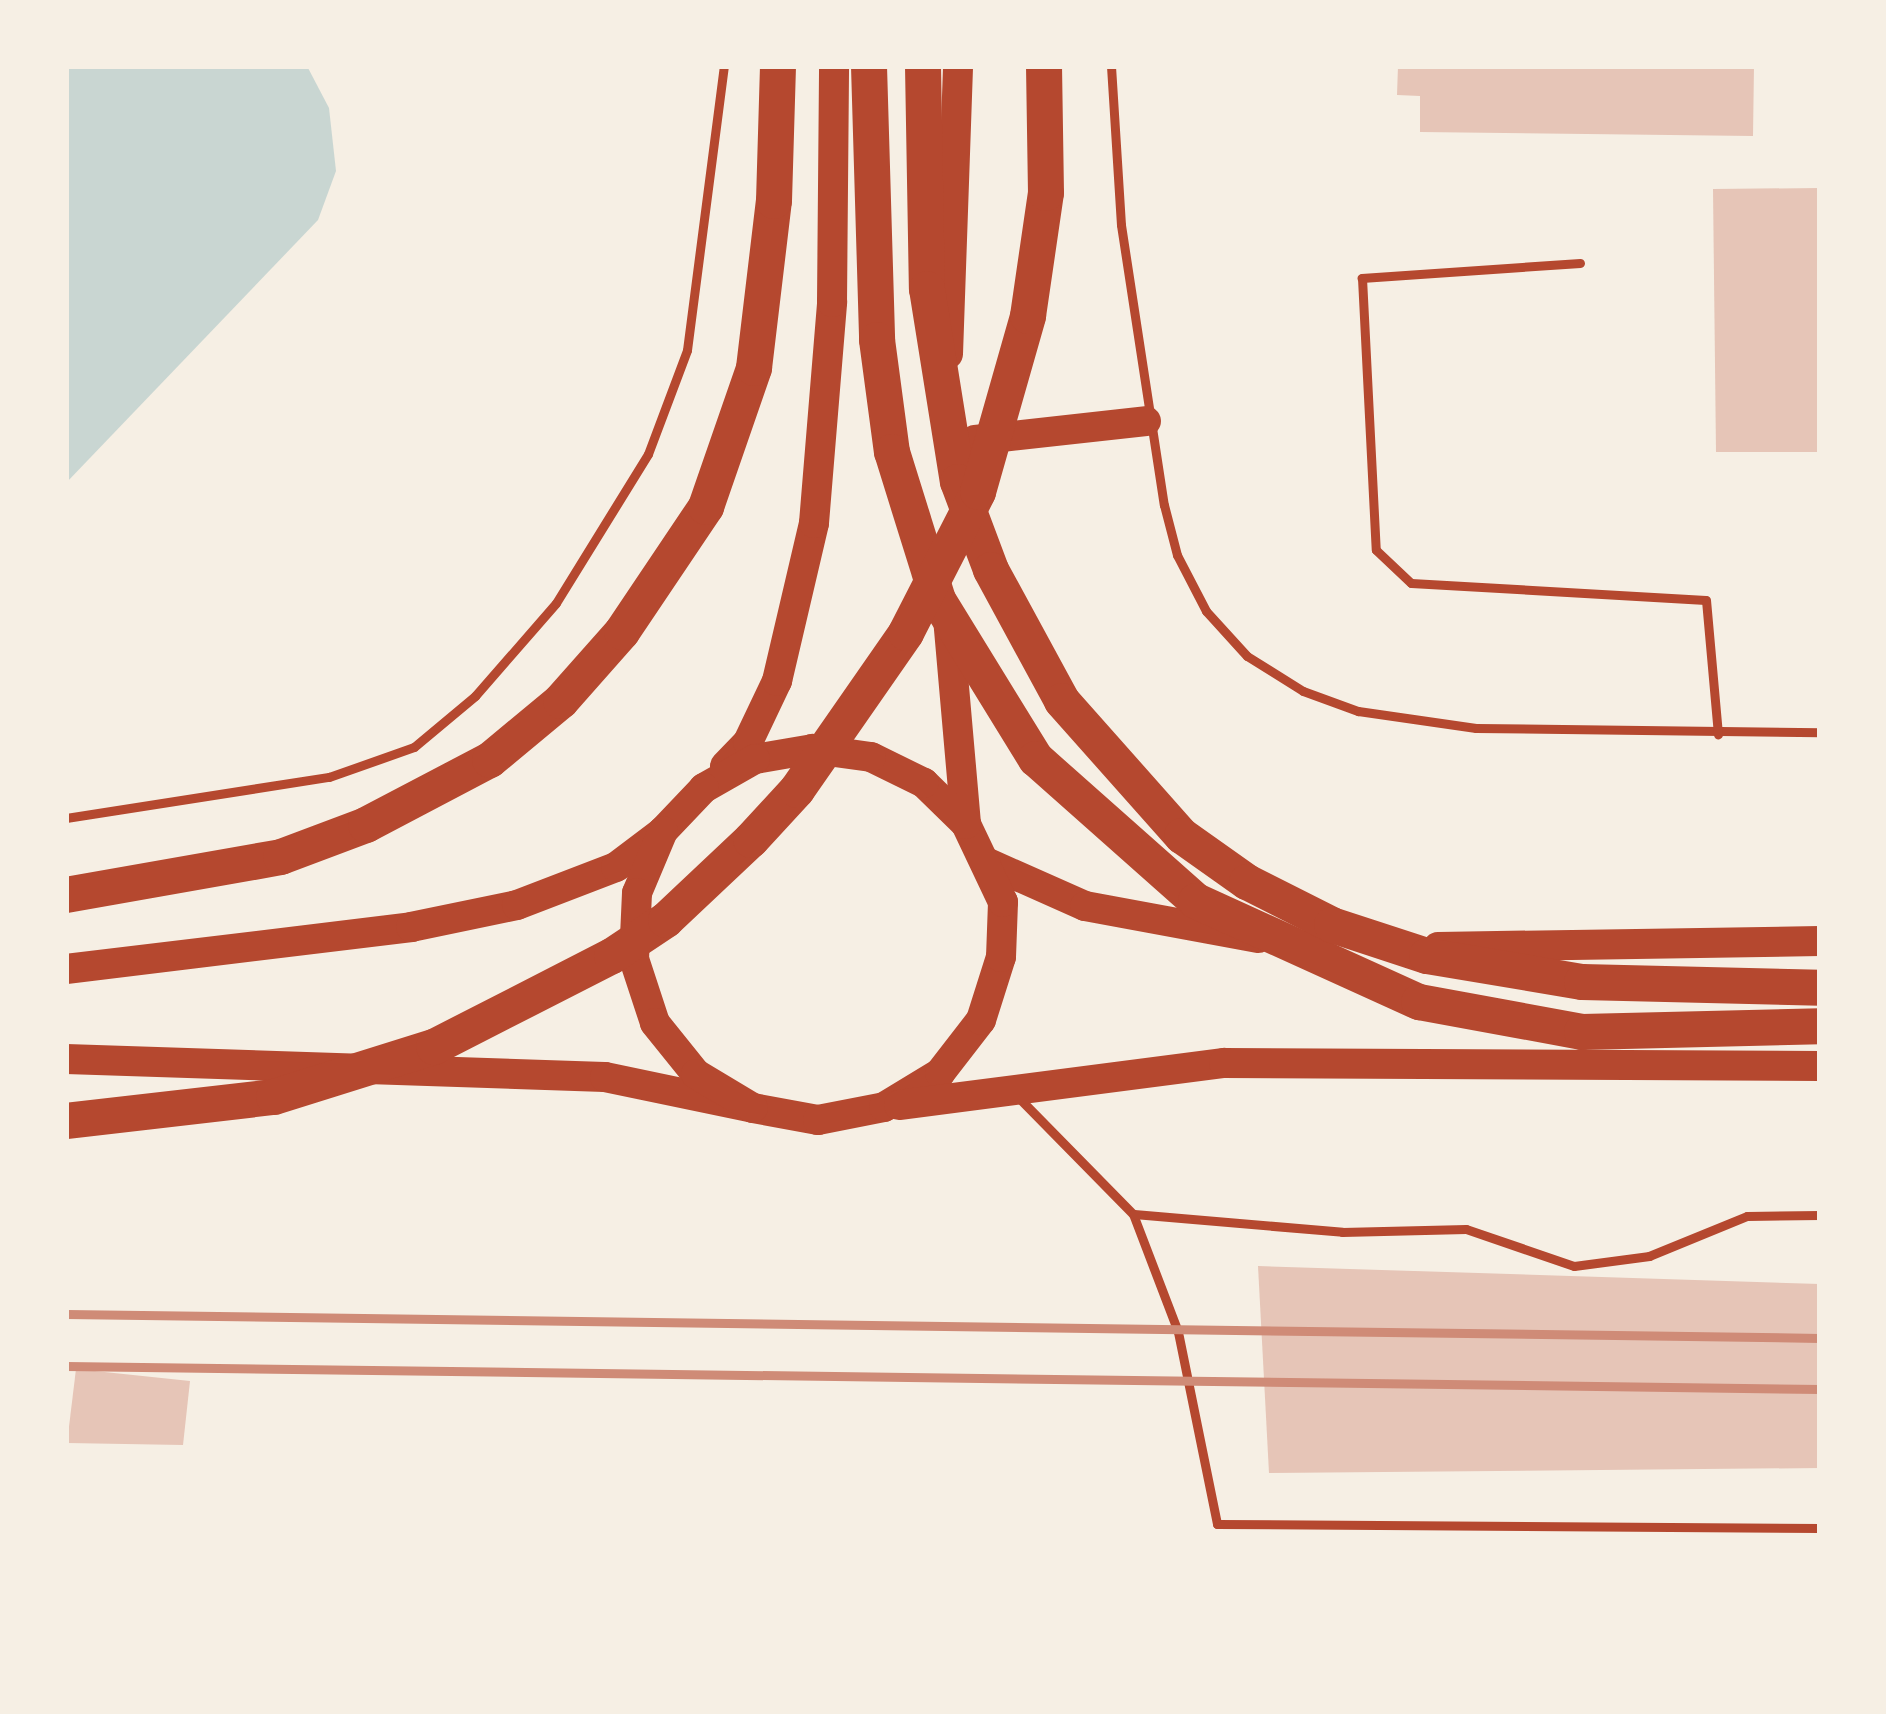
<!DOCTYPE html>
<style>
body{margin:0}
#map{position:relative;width:1886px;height:1714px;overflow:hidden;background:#f6efe4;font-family:Montserrat,sans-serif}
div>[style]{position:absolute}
.water>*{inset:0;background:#c9d6d2}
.building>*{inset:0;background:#e6c5b7}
.service>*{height:9px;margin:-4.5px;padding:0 4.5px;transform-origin:4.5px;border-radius:4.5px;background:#b5482f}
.primary>*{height:30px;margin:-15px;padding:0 15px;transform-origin:15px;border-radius:15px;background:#b5482f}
.motorway>*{height:36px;margin:-18px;padding:0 18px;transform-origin:18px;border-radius:18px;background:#b5482f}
.rail>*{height:9px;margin:-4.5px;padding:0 4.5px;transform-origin:4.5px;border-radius:4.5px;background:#cf8b77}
span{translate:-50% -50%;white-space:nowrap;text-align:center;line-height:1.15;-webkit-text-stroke:12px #f6efe4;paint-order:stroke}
.frame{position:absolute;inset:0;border:69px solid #f6efe4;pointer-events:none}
</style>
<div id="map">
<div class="water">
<i style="clip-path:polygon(66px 66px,307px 66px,329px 108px,336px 171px,318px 220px,66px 483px)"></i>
</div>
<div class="building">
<i style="clip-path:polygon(1398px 66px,1754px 66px,1753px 136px,1420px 132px,1420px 96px,1397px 95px)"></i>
<i style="clip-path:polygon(1820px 188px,1820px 452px,1716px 452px,1713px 189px)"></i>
<i style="clip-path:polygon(1258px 1266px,1820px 1284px,1820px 1468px,1269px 1473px)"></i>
<i style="clip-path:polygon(76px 1369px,190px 1381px,183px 1445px,67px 1443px)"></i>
</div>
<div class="service">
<i style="left:1111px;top:66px;width:159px;rotate:86.4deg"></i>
<i style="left:1121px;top:225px;width:283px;rotate:81.3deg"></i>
<i style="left:1164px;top:505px;width:52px;rotate:75.4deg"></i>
<i style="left:1177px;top:555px;width:63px;rotate:62.6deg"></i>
<i style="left:1206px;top:611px;width:61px;rotate:47.7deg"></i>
<i style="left:1247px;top:656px;width:66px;rotate:32deg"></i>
<i style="left:1303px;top:691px;width:59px;rotate:20deg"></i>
<i style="left:1358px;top:711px;width:119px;rotate:8.2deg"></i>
<i style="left:1476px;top:728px;width:344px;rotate:0.7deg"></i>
<i style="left:1580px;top:263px;width:219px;rotate:176.1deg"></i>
<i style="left:1362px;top:278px;width:272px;rotate:87.1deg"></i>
<i style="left:1376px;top:550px;width:48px;rotate:43.3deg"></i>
<i style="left:1411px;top:583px;width:295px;rotate:3.3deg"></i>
<i style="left:1706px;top:600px;width:135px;rotate:84.9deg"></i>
<i style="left:66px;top:818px;width:266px;rotate:-8.9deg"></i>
<i style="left:329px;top:777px;width:90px;rotate:-19.4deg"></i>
<i style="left:414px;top:747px;width:80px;rotate:-39.9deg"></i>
<i style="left:475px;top:696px;width:123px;rotate:-48.9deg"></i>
<i style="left:556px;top:603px;width:175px;rotate:-58.3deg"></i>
<i style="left:648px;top:454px;width:111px;rotate:-69.4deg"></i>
<i style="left:687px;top:350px;width:286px;rotate:-82.6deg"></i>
<i style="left:1018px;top:1097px;width:164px;rotate:45.5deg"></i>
<i style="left:1133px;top:1214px;width:126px;rotate:69.1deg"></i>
<i style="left:1178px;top:1332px;width:196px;rotate:78.5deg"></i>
<i style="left:1217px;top:1524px;width:603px;rotate:0.38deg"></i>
<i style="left:1134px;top:1214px;width:209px;rotate:4.9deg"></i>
<i style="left:1342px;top:1232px;width:124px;rotate:-1.4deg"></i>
<i style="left:1466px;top:1229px;width:114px;rotate:18.9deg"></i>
<i style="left:1574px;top:1266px;width:76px;rotate:-7.6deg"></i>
<i style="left:1649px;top:1256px;width:106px;rotate:-22.2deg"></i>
<i style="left:1747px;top:1216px;width:73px;rotate:-0.8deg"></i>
</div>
<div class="primary">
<i style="left:948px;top:354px;width:288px;rotate:-88deg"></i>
<i style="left:975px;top:440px;width:172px;rotate:-6.3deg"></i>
<i style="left:948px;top:618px;width:207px;rotate:85deg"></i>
<i style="left:725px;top:766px;width:33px;rotate:-46deg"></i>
<i style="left:748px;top:742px;width:68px;rotate:-64.6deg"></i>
<i style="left:777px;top:681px;width:162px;rotate:-76.8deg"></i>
<i style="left:814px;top:523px;width:222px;rotate:-85.3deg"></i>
<i style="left:832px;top:302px;width:236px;rotate:-89.5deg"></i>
<i style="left:988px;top:863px;width:106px;rotate:23.9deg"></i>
<i style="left:1085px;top:906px;width:176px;rotate:10.5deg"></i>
<i style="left:1438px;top:947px;width:382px;rotate:-0.9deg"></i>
<i style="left:66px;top:969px;width:348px;rotate:-6.9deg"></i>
<i style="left:411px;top:927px;width:108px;rotate:-11.7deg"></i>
<i style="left:517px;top:905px;width:106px;rotate:-21deg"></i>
<i style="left:616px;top:867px;width:56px;rotate:-37.1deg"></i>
<i style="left:66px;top:1059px;width:539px;rotate:1.91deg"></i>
<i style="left:605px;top:1077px;width:151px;rotate:11.8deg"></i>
<i style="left:753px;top:1108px;width:66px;rotate:10.5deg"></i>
<i style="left:818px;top:1120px;width:67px;rotate:-11.1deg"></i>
<i style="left:884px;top:1107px;width:66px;rotate:-31.3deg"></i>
<i style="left:940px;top:1073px;width:67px;rotate:-52.3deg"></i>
<i style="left:981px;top:1020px;width:66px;rotate:-72.4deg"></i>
<i style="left:1001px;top:957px;width:55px;rotate:-87.9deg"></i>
<i style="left:1003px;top:902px;width:86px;rotate:-115.4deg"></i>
<i style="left:966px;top:824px;width:59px;rotate:-135.7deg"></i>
<i style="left:924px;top:783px;width:59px;rotate:-153.9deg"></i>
<i style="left:871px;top:757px;width:59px;rotate:-172.1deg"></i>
<i style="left:813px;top:749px;width:59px;rotate:170.2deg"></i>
<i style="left:755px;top:759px;width:59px;rotate:150.4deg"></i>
<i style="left:704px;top:788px;width:59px;rotate:133.6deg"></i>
<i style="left:663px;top:831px;width:67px;rotate:112.8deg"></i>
<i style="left:637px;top:893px;width:66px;rotate:92.6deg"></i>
<i style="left:634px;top:959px;width:67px;rotate:71.8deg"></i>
<i style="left:655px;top:1023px;width:65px;rotate:51.2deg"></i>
<i style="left:696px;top:1074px;width:66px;rotate:30.8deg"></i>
<i style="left:899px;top:1105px;width:328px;rotate:-7.4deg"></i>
<i style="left:1224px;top:1063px;width:596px;rotate:0.29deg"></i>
</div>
<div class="motorway">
<i style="left:869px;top:66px;width:274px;rotate:88.3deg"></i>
<i style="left:877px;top:340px;width:113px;rotate:82.4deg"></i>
<i style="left:892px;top:452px;width:155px;rotate:72.7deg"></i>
<i style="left:938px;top:600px;width:187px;rotate:58.4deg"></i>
<i style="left:1036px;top:759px;width:214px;rotate:41.6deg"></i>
<i style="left:1196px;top:901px;width:245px;rotate:24.4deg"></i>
<i style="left:1419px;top:1002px;width:166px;rotate:10.4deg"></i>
<i style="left:1582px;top:1032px;width:238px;rotate:-1.4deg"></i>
<i style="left:923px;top:66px;width:223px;rotate:89deg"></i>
<i style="left:927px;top:289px;width:195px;rotate:80.9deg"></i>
<i style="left:958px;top:482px;width:94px;rotate:69.4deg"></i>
<i style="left:991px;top:570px;width:149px;rotate:61.5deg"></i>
<i style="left:1062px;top:701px;width:181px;rotate:48.4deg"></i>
<i style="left:1182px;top:836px;width:80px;rotate:35.3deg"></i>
<i style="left:1247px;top:882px;width:95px;rotate:26.8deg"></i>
<i style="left:1332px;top:925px;width:100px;rotate:18.1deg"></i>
<i style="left:1427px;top:956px;width:157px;rotate:9.5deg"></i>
<i style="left:1582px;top:982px;width:238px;rotate:1.4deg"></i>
<i style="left:66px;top:895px;width:218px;rotate:-10deg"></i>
<i style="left:281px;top:857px;width:91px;rotate:-20.6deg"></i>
<i style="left:366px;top:825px;width:140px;rotate:-27.7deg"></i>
<i style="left:490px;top:760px;width:92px;rotate:-39.7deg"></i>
<i style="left:561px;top:701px;width:92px;rotate:-48.5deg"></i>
<i style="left:622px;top:632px;width:151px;rotate:-56.1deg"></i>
<i style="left:706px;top:507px;width:147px;rotate:-70.9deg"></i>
<i style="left:754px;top:368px;width:168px;rotate:-83.2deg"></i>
<i style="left:774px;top:201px;width:135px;rotate:-88.3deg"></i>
<i style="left:66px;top:1121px;width:209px;rotate:-6.6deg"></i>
<i style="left:274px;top:1097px;width:168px;rotate:-17.4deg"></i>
<i style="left:434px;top:1047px;width:200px;rotate:-27.1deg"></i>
<i style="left:612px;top:956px;width:65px;rotate:-33.7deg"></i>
<i style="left:666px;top:920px;width:117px;rotate:-43.3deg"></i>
<i style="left:751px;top:840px;width:68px;rotate:-47.4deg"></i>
<i style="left:797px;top:790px;width:191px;rotate:-55.2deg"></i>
<i style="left:906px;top:633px;width:158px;rotate:-62.9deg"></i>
<i style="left:978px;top:492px;width:183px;rotate:-74.1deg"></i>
<i style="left:1028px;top:316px;width:124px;rotate:-81.7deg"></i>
<i style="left:1046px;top:193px;width:127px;rotate:-90.9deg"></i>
</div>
<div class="rail">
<i style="left:66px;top:1314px;width:1754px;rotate:0.78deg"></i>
<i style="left:66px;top:1366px;width:1754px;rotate:0.75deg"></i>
</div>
<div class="frame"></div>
</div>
